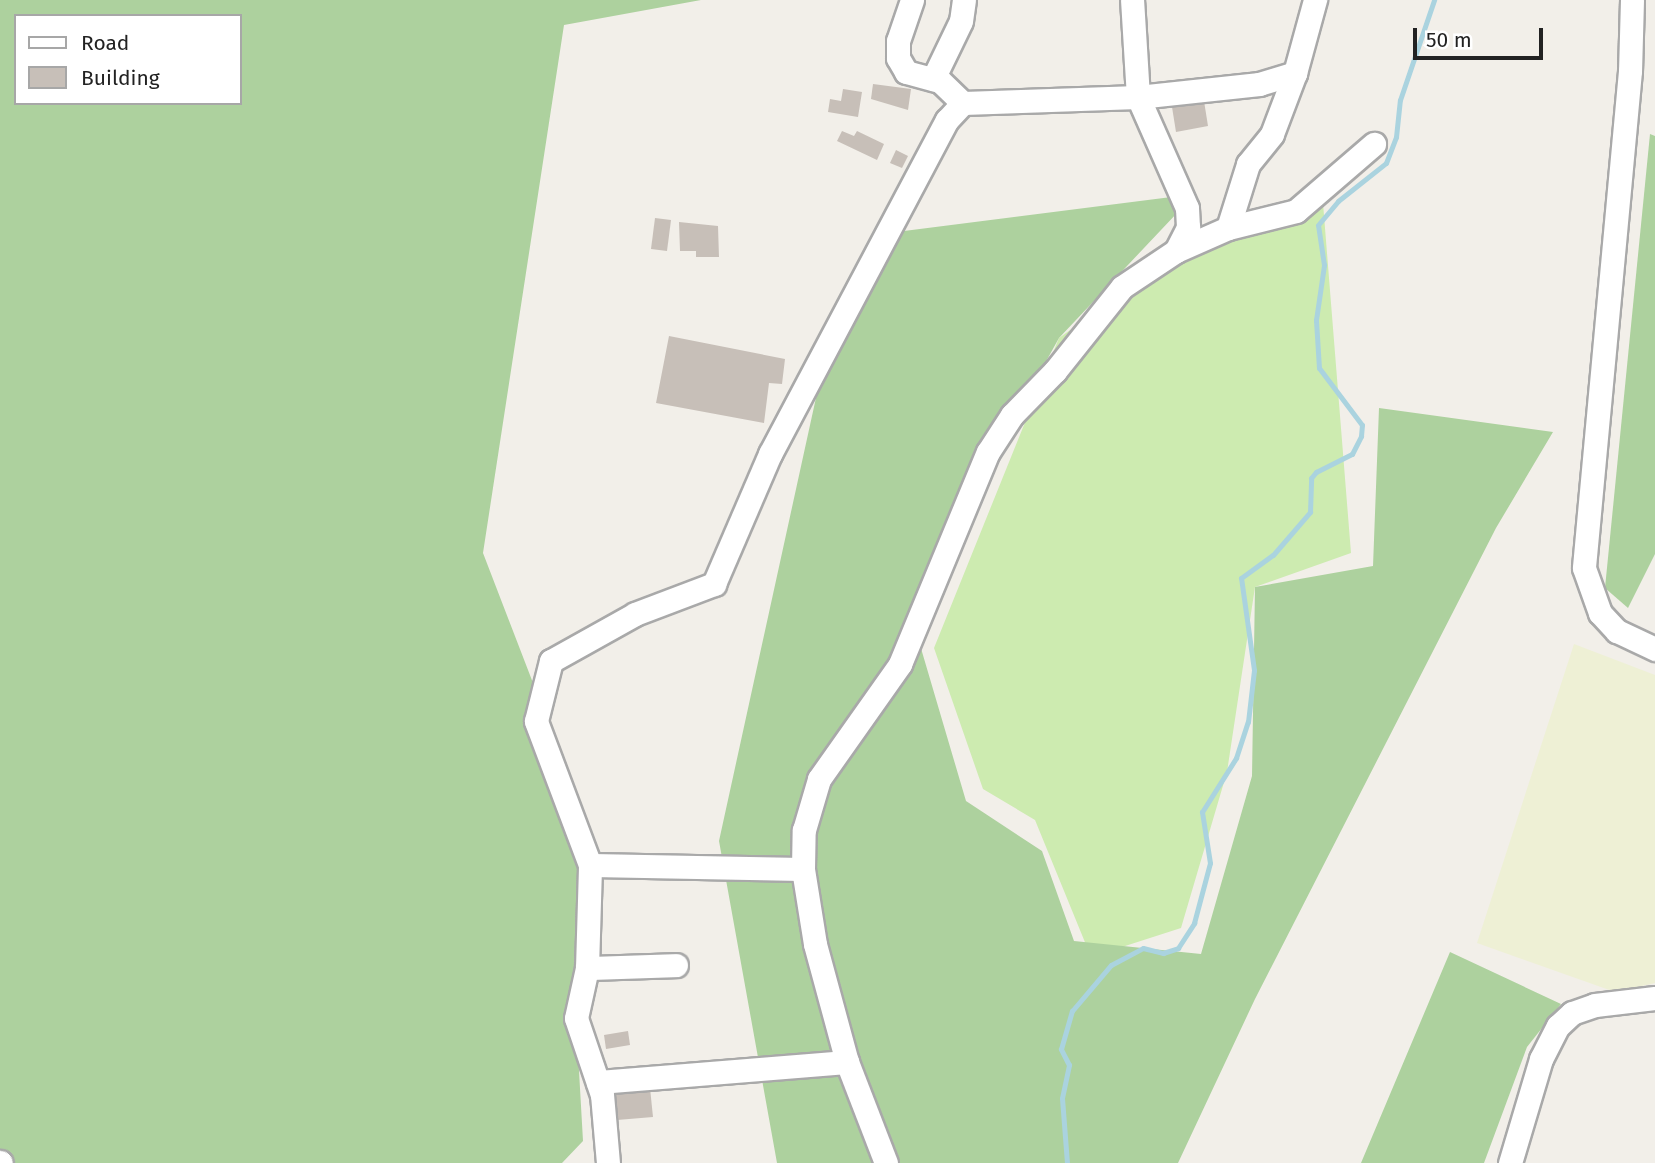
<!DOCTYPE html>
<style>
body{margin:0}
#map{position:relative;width:1655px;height:1163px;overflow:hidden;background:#f2efe9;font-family:"Fira Sans",sans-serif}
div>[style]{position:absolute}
.farmland>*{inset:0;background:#eef0d5}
.grass>*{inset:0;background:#cdebb0}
.forest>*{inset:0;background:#add19e}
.stream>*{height:5px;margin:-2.5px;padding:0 2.5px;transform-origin:2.5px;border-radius:2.5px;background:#aad3df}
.building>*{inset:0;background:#c7bfb8}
.roads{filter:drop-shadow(2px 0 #a9a9a9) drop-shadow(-2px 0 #a9a9a9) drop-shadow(0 2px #a9a9a9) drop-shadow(0 -2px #a9a9a9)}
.minor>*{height:23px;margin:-11.5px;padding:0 11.5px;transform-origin:11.5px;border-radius:11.5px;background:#fff}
span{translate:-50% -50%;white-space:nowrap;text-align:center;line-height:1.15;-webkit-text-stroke:5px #fff;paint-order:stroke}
.legend{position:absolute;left:14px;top:14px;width:228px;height:91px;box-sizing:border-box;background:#fff;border:2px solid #a7a7a7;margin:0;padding:9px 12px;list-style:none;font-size:21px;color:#222}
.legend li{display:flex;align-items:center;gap:14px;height:35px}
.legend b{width:35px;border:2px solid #a7a7a7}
.scale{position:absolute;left:1413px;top:28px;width:130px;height:32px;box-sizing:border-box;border:4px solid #222;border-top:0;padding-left:9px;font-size:21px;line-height:24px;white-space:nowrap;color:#222;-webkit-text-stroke:5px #fff;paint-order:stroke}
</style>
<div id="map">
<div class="farmland">
<i style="clip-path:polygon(1574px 644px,1655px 675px,1655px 983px,1615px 992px,1477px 943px)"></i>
</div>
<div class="grass">
<i style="clip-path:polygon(1323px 203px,1351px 553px,1255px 587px,1227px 772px,1181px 928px,1091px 957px,1035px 820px,983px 789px,934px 648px,1059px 338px,1186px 247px)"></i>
</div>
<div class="forest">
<i style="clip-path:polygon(evenodd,0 0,701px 0,564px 25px,483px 553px,590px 831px,587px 968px,576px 1018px,583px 1141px,562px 1163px,0 1163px,0 0,16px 16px,240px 16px,240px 103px,16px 103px,16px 16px)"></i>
<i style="clip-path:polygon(1650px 134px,1655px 136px,1655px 554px,1628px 608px,1605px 588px)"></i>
<i style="clip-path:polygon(1195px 194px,1059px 338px,960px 516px,915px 628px,966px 801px,1042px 851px,1074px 941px,1201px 954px,1252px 776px,1255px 587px,1373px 566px,1379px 408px,1553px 432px,1496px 528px,1255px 999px,1178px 1163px,777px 1163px,719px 841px,826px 352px,904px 231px)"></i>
<i style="clip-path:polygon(1450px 952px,1561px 1004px,1527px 1047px,1484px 1163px,1361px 1163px)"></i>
</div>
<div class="stream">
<i style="left:1067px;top:1163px;width:65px;rotate:-94.4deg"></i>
<i style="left:1062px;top:1098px;width:34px;rotate:-78deg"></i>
<i style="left:1069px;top:1065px;width:18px;rotate:-117deg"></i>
<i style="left:1061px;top:1049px;width:40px;rotate:-74deg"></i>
<i style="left:1072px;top:1011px;width:60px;rotate:-49.7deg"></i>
<i style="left:1111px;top:965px;width:36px;rotate:-28deg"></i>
<i style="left:1143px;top:948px;width:21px;rotate:14deg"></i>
<i style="left:1163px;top:953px;width:16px;rotate:-18deg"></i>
<i style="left:1178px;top:948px;width:30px;rotate:-57deg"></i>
<i style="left:1194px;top:923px;width:62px;rotate:-75.1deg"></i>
<i style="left:1210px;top:863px;width:52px;rotate:-98.9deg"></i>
<i style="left:1202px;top:812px;width:64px;rotate:-57.8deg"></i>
<i style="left:1236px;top:758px;width:38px;rotate:-72deg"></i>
<i style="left:1248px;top:722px;width:52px;rotate:-83.4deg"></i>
<i style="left:1254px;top:670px;width:93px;rotate:-98deg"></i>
<i style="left:1241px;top:578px;width:39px;rotate:-36deg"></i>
<i style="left:1273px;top:555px;width:57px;rotate:-49.3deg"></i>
<i style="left:1310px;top:512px;width:34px;rotate:-88deg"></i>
<i style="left:1311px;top:478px;width:8px;rotate:-50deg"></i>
<i style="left:1316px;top:472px;width:40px;rotate:-26.6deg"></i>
<i style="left:1352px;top:454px;width:20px;rotate:-63deg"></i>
<i style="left:1361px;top:436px;width:11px;rotate:-85deg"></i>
<i style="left:1362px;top:425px;width:71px;rotate:-127deg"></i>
<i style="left:1319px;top:368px;width:48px;rotate:-93.6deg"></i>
<i style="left:1316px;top:320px;width:56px;rotate:-81.7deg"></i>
<i style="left:1324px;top:265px;width:40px;rotate:-98.5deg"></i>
<i style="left:1318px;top:225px;width:31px;rotate:-50deg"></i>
<i style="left:1338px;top:201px;width:61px;rotate:-38.4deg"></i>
<i style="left:1386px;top:163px;width:28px;rotate:-69deg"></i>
<i style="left:1396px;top:137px;width:37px;rotate:-84deg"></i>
<i style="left:1400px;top:100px;width:106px;rotate:-71.2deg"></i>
</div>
<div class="building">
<i style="clip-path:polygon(873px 84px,911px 89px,908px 110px,871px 99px)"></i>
<i style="clip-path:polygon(843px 89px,862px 92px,858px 117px,828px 112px,830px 99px,841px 101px)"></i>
<i style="clip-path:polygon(1204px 101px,1208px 126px,1176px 132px,1172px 107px)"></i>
<i style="clip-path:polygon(842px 131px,854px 136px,857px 131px,884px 144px,877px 160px,837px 141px)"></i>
<i style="clip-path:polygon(896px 150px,908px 156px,902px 168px,890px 163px)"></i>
<i style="clip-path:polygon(655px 218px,671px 220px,667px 251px,651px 249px)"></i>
<i style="clip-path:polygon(679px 222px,718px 226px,719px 257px,696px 257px,696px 251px,680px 251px)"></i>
<i style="clip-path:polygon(669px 336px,785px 359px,782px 384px,769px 383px,764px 423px,656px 403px)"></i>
<i style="clip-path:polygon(628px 1031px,630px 1045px,606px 1049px,604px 1035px)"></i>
<i style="clip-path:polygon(650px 1088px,653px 1117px,617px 1120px,614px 1091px)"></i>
</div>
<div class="roads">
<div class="minor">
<i style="left:912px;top:0;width:43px;rotate:108.9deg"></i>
<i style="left:898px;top:41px;width:17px;rotate:90deg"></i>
<i style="left:898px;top:58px;width:16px;rotate:60deg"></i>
<i style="left:906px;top:72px;width:35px;rotate:15deg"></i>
<i style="left:940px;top:81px;width:32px;rotate:44deg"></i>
<i style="left:1632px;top:0;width:71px;rotate:91.6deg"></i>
<i style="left:1630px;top:71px;width:499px;rotate:95.3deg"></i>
<i style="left:1584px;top:568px;width:48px;rotate:70.4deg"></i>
<i style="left:1600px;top:613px;width:25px;rotate:47deg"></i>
<i style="left:1617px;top:631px;width:42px;rotate:25.3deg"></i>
<i style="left:933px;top:79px;width:64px;rotate:-64.2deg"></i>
<i style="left:961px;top:21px;width:21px;rotate:-82deg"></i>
<i style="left:1228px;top:228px;width:70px;rotate:-14deg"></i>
<i style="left:1296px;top:211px;width:103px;rotate:-40.7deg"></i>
<i style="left:1176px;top:251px;width:57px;rotate:-23.9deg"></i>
<i style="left:1228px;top:228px;width:67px;rotate:-72.6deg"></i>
<i style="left:1248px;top:164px;width:38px;rotate:-51deg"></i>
<i style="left:1272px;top:134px;width:65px;rotate:-69.3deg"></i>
<i style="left:590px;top:865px;width:213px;rotate:1.1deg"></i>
<i style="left:587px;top:968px;width:89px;rotate:-1.9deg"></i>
<i style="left:598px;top:1082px;width:250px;rotate:-4.6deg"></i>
<i style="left:0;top:1162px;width:1px;rotate:45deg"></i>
<i style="left:608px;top:1163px;width:68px;rotate:-95deg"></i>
<i style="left:602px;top:1095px;width:81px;rotate:-108.7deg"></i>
<i style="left:576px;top:1018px;width:51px;rotate:-77.6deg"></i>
<i style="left:587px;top:968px;width:103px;rotate:-88.3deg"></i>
<i style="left:590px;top:865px;width:154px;rotate:-110.6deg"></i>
<i style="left:536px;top:721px;width:62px;rotate:-76deg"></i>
<i style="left:551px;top:661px;width:96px;rotate:-29.2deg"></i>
<i style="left:635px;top:614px;width:85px;rotate:-20.8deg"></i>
<i style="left:714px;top:584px;width:142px;rotate:-66.7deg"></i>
<i style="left:770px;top:454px;width:378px;rotate:-62.1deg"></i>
<i style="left:947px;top:120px;width:23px;rotate:-47deg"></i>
<i style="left:963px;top:103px;width:175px;rotate:-2deg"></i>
<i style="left:1138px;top:97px;width:122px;rotate:-6.1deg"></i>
<i style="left:1259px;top:84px;width:38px;rotate:-17deg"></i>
<i style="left:1295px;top:73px;width:76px;rotate:-74.7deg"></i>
<i style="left:886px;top:1163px;width:108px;rotate:-111.1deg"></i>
<i style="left:847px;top:1062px;width:122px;rotate:-105.2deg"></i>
<i style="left:815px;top:944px;width:76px;rotate:-99.1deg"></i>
<i style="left:803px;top:869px;width:39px;rotate:-89deg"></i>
<i style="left:804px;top:830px;width:53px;rotate:-73.6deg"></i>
<i style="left:819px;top:779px;width:141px;rotate:-54.8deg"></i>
<i style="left:900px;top:664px;width:230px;rotate:-67.5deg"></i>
<i style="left:988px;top:452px;width:44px;rotate:-57deg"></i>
<i style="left:1012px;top:415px;width:62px;rotate:-45.7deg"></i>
<i style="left:1055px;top:371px;width:107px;rotate:-51.4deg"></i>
<i style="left:1122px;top:287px;width:65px;rotate:-33.7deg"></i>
<i style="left:1176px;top:251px;width:27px;rotate:-63deg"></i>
<i style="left:1188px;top:227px;width:19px;rotate:-93deg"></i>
<i style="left:1187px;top:208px;width:121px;rotate:-113.8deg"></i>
<i style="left:1138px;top:97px;width:97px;rotate:-93.5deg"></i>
<i style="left:1510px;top:1163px;width:109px;rotate:-73.4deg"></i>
<i style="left:1541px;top:1059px;width:37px;rotate:-63deg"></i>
<i style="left:1558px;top:1026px;width:19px;rotate:-43deg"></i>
<i style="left:1572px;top:1013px;width:24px;rotate:-19deg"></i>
<i style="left:1595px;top:1005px;width:60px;rotate:-6.7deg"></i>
</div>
</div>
<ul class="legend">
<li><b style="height:9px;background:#fff"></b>Road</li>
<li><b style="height:19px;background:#c7bfb8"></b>Building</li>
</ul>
<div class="scale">50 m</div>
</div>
